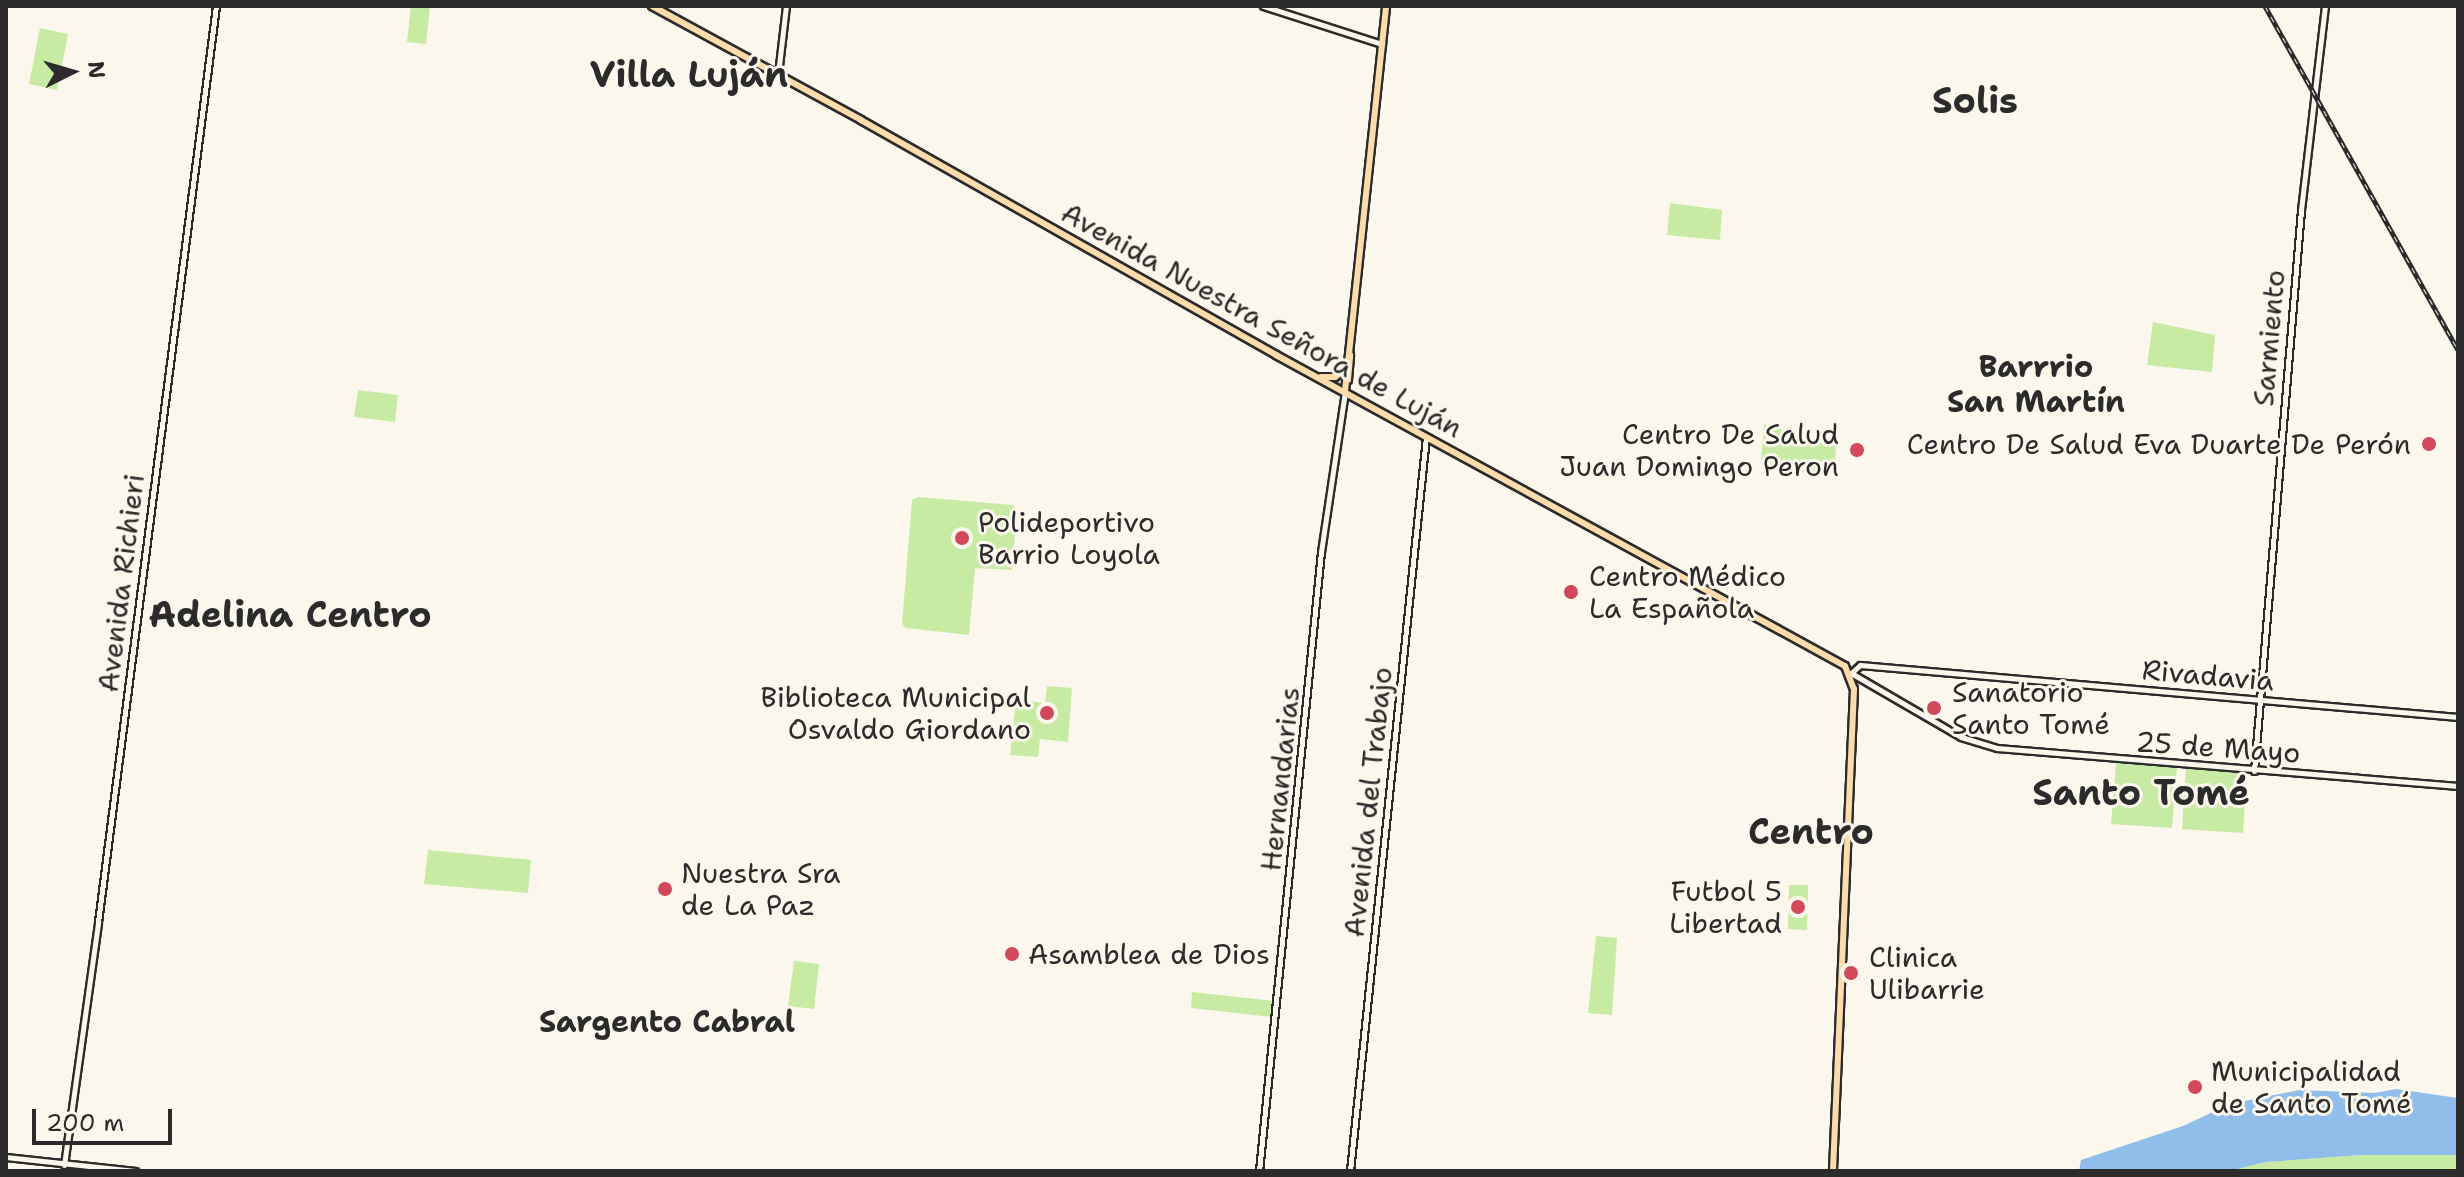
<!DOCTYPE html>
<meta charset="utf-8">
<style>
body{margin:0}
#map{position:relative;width:2464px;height:1177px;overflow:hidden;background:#fbf7ec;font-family:"Shantell Sans",sans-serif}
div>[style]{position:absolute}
.green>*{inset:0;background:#c8eba4}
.water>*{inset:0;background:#90bdea}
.roads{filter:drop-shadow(2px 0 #2b2b2b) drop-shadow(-2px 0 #2b2b2b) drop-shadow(0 2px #2b2b2b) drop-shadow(0 -2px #2b2b2b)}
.secondary>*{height:5px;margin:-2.5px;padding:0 2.5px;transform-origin:2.5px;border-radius:2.5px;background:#fbf7ec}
.primary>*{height:6px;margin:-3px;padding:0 3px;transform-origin:3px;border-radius:3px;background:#fddcac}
.rail>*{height:5px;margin-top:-2.5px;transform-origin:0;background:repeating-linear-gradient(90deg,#fbf7ec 0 6px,#2b2b2b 0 12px);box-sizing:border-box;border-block:2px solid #2b2b2b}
.dots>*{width:22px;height:22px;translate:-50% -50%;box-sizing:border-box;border:4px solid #fbf7ec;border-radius:50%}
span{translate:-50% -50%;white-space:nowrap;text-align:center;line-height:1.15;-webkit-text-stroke:6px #fbf7ec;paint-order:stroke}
.street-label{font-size:28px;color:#2b2b2b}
.poi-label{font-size:28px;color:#2b2b2b}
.right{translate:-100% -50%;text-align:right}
.left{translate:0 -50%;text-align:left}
.neighbourhood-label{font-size:30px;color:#2b2b2b;font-weight:700}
.district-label{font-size:36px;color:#2b2b2b;font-weight:700}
.frame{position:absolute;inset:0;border:8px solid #2b2b2b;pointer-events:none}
.north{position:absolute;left:32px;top:32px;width:80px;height:80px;-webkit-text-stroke:6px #fbf7ec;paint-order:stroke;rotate:85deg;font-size:22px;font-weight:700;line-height:32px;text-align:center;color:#2b2b2b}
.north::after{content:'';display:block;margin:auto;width:28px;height:36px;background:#2b2b2b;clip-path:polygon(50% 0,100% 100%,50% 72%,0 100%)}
.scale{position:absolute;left:32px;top:1109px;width:140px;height:36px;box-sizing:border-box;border:4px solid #2b2b2b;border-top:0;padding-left:10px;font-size:24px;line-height:28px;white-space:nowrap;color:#2b2b2b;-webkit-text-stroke:6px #fbf7ec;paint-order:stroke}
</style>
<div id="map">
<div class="green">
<i style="clip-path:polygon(411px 6px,430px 6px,426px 44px,407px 42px)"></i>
<i style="clip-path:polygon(40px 28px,68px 34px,57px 90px,29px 84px)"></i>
<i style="clip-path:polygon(1670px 203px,1722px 210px,1720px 240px,1667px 235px)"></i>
<i style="clip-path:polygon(2153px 322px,2215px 335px,2212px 372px,2147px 365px)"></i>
<i style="clip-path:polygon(358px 390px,398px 395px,395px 422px,354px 417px)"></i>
<i style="clip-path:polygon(1764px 424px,1836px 446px,1834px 473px,1779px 472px,1761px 463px)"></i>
<i style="clip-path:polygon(918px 497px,1013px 505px,1017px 510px,1012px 570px,975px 568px,969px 635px,906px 628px,902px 624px,912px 500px)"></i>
<i style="clip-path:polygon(1047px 686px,1072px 688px,1068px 742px,1040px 739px,1038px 757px,1010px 755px,1016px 700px,1045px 703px)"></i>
<i style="clip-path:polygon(2116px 763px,2177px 767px,2172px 828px,2111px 824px)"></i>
<i style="clip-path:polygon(2186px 768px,2247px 772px,2243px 833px,2182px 829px)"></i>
<i style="clip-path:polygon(428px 850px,531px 860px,528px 893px,424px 884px)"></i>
<i style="clip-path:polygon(1789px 885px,1808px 885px,1807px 930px,1788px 929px)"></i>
<i style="clip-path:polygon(1596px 936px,1617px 938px,1612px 1015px,1588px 1013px)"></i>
<i style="clip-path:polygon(794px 961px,819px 964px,814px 1009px,788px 1006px)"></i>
<i style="clip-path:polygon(1192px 992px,1274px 1001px,1272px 1017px,1191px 1008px)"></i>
<i style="clip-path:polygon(2361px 1155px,2458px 1155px,2458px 1171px,2229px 1171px,2266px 1162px)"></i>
</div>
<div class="water">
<i style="clip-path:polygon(2396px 1089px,2458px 1098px,2458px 1155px,2361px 1155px,2266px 1162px,2229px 1171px,2079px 1171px,2081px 1160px,2183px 1126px,2230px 1104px,2299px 1090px,2375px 1093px)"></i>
</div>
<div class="roads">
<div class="secondary">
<i style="left:1263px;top:6px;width:125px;rotate:17.7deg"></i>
<i style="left:778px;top:74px;width:68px;rotate:-83.3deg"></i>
<i style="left:2458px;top:717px;width:600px;rotate:-175.03deg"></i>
<i style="left:1860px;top:665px;width:12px;rotate:138deg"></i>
<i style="left:1851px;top:673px;width:127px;rotate:30.2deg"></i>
<i style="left:1961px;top:737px;width:38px;rotate:17deg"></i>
<i style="left:1997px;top:748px;width:463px;rotate:4.7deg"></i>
<i style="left:2254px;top:771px;width:563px;rotate:-85.21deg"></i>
<i style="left:2301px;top:210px;width:205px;rotate:-83.3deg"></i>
<i style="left:6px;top:1157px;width:130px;rotate:6.2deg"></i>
<i style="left:64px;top:1165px;width:245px;rotate:-82deg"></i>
<i style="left:98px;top:922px;width:924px;rotate:-82.66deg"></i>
<i style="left:1259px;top:1171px;width:622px;rotate:-84.28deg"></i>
<i style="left:1321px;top:552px;width:162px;rotate:-81.5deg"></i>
<i style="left:1350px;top:1171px;width:738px;rotate:-84.09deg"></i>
</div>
<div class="primary">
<i style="left:652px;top:6px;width:238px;rotate:28.6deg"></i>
<i style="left:861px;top:120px;width:477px;rotate:29.5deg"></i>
<i style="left:1276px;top:355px;width:648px;rotate:28.66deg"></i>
<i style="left:1845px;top:666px;width:25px;rotate:69deg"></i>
<i style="left:1854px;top:689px;width:482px;rotate:92.5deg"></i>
<i style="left:1321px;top:377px;width:14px"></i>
<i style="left:1335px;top:377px;width:11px;rotate:-34deg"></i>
<i style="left:1348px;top:380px;width:25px;rotate:-85deg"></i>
<i style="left:1345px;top:391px;width:387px;rotate:-83.9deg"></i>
</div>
</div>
<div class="rail">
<i style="left:2265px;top:6px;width:394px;rotate:60.7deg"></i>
</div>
<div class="dots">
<i style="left:2429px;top:444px;background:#d1495b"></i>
<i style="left:1857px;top:450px;background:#d1495b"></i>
<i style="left:962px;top:538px;background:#d1495b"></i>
<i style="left:1571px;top:592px;background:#d1495b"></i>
<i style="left:1934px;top:708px;background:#d1495b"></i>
<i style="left:1047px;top:713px;background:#d1495b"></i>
<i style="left:665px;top:889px;background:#d1495b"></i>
<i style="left:1798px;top:907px;background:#d1495b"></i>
<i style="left:1012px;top:954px;background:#d1495b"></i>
<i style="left:1851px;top:973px;background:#d1495b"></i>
<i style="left:2195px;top:1087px;background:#d1495b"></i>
</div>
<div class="street-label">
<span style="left:1262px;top:320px;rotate:29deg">Avenida Nuestra Señora de Luján</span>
<span style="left:2269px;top:338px;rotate:-85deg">Sarmiento</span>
<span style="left:121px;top:583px;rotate:-83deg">Avenida Richieri</span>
<span style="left:2208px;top:675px;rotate:5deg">Rivadavia</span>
<span style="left:2218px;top:747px;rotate:4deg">25 de Mayo</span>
<span style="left:1280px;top:779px;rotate:-84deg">Hernandarias</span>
<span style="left:1368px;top:802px;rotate:-84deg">Avenida del Trabajo</span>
</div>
<div class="poi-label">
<span class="right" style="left:1839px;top:450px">Centro De Salud<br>Juan Domingo Peron</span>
<span class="right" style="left:2411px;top:444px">Centro De Salud Eva Duarte De Perón</span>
<span class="left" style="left:978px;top:538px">Polideportivo<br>Barrio Loyola</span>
<span class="left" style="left:1589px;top:592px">Centro Médico<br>La Española</span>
<span class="left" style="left:1952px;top:708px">Sanatorio<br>Santo Tomé</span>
<span class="right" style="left:1031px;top:713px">Biblioteca Municipal<br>Osvaldo Giordano</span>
<span class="left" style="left:681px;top:889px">Nuestra Sra<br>de La Paz</span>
<span class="right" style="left:1782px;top:907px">Futbol 5<br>Libertad</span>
<span class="left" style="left:1028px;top:954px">Asamblea de Dios</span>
<span class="left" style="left:1869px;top:973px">Clinica<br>Ulibarrie</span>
<span class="left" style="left:2211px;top:1087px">Municipalidad<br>de Santo Tomé</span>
</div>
<div class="neighbourhood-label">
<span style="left:2036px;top:384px">Barrrio<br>San Martín</span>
<span style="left:667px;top:1022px">Sargento Cabral</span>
</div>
<div class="district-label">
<span style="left:689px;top:75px">Villa Luján</span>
<span style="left:1975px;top:101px">Solis</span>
<span style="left:290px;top:615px">Adelina Centro</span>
<span style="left:2141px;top:793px">Santo Tomé</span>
<span style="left:1811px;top:832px">Centro</span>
</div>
<div class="frame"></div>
<div class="north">N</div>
<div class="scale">200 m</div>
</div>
